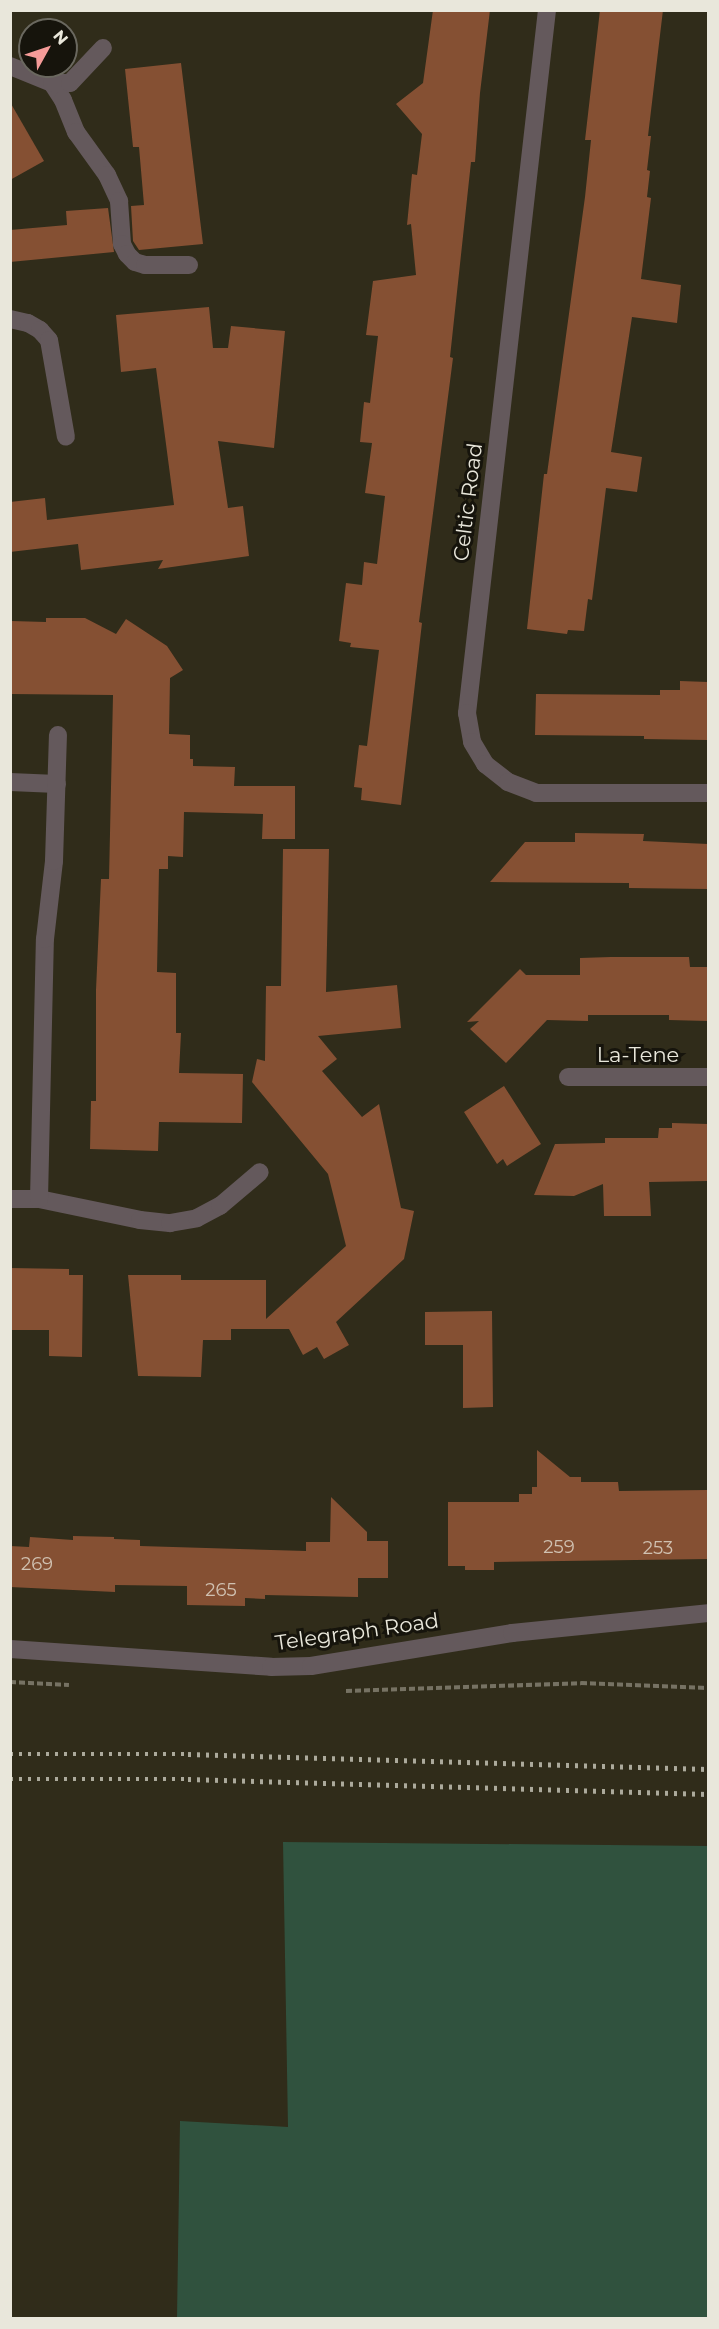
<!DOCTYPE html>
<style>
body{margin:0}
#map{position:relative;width:719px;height:2329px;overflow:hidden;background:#302c1a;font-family:Montserrat,sans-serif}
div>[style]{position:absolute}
.green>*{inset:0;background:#30523e}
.building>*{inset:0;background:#855033}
.path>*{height:4px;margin-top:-2px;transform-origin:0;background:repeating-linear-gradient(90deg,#767263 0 6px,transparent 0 9px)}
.minor>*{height:18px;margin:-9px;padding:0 9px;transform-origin:9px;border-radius:9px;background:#64595c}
.rail>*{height:4.5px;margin-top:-2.25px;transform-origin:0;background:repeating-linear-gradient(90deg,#acaa9c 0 3px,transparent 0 9px)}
span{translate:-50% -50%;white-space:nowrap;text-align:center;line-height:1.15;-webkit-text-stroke:6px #16140c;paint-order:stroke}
.number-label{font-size:18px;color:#d0c1b1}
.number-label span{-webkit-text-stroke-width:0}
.street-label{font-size:21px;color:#e9e7db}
.frame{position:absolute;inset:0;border:12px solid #e9e7db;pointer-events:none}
.north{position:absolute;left:18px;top:18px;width:60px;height:60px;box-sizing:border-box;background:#16140c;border:2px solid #6a685f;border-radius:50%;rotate:50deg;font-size:16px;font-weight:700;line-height:24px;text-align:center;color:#e9e7db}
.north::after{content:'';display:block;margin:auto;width:21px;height:27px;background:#f59b98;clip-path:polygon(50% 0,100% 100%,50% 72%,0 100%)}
</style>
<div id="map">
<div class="green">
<i style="clip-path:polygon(283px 1842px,708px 1846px,708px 2318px,177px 2318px,180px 2121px,288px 2127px)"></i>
</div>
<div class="building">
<i style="clip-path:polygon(433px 10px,490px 10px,480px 93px,475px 162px,471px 162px,450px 357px,453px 358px,419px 622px,422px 623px,401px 805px,361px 800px,362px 788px,354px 787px,359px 745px,367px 746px,379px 650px,350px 647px,351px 643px,339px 641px,346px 583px,362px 585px,364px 562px,377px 564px,385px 496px,365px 493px,372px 443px,360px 442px,364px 402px,370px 403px,378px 336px,366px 335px,373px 281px,416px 275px,411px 224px,407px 225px,412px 174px,417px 175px,422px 134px,396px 104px,423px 83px)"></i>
<i style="clip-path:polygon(600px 10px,663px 10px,648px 136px,651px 136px,647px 170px,650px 171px,647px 197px,651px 198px,641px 279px,681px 285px,677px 323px,632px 317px,611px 452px,642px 457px,637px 492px,606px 488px,592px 600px,588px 599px,584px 631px,568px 630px,567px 634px,527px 629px,544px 474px,547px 474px,585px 197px,591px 140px,585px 140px)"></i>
<i style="clip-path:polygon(181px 63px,203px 244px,139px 250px,133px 241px,131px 206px,144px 205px,139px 147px,133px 147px,125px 69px)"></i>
<i style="clip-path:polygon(10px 102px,44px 161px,10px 180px)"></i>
<i style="clip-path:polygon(108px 208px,114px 252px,10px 262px,10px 230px,67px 225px,66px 211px)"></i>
<i style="clip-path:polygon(209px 307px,213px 348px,228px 348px,231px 326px,285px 331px,274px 448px,218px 441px,228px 508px,243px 506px,249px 556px,158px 569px,163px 560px,81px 570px,78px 544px,10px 552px,10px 502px,45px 498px,47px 520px,174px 505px,156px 368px,121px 372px,116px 315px)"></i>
<i style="clip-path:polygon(46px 618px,85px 618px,116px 634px,126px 619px,167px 646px,183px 670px,170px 678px,169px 734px,190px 735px,190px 759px,193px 759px,193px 766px,235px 767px,234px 786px,295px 786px,295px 839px,262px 839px,263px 814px,184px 812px,183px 857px,168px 856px,168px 869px,159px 869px,157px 972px,176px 973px,176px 1033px,181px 1033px,179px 1073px,243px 1074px,242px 1123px,159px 1122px,158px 1151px,90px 1149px,91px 1101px,96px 1101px,96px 990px,101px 879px,109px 879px,113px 695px,10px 694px,11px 621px,46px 622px)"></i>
<i style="clip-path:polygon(680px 681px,708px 682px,708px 740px,644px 739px,644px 736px,535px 735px,536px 694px,660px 695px,660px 690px,680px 690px)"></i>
<i style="clip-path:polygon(575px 833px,644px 834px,643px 841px,708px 844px,708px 889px,629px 888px,629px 883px,490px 882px,525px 842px,575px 842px)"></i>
<i style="clip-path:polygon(283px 849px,329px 849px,326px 992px,397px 985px,401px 1028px,318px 1036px,337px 1059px,322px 1071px,362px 1117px,379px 1104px,401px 1208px,414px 1211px,404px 1259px,336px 1322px,349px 1345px,324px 1359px,317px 1347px,303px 1355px,289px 1329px,231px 1329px,231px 1340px,203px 1340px,201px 1377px,138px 1376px,128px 1275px,181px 1275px,181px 1280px,266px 1280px,266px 1319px,346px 1246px,328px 1174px,252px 1082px,257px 1059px,265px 1061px,266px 986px,281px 986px)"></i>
<i style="clip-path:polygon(611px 957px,689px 957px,690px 967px,708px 967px,708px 1021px,669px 1020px,669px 1015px,588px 1015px,588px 1021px,547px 1020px,506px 1063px,470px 1029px,479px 1021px,467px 1022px,520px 969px,526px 975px,580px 975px,580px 958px)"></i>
<i style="clip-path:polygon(504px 1086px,541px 1144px,507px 1166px,503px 1159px,497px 1164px,464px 1112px)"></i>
<i style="clip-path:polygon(672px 1123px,708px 1124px,708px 1181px,649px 1182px,651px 1216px,604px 1216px,603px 1184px,574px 1196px,534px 1195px,555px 1144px,605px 1143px,605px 1138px,658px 1138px,659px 1128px,672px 1128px)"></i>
<i style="clip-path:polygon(10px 1268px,69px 1269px,69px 1275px,83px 1275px,82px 1357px,49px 1356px,49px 1330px,10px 1330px)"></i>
<i style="clip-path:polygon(492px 1311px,493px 1407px,463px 1408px,463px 1345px,425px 1345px,425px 1312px)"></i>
<i style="clip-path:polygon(537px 1450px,570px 1477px,581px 1477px,581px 1482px,618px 1482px,619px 1491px,708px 1490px,708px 1559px,494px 1562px,494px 1570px,465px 1570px,465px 1566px,448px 1566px,448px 1502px,519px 1502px,519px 1494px,532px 1494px,532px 1487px,537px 1487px)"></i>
<i style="clip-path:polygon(331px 1497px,367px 1532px,367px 1541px,388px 1541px,388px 1578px,358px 1578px,358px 1597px,265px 1595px,265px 1599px,245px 1598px,245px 1606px,187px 1605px,187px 1586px,115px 1585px,115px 1592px,10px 1587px,10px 1546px,29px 1547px,30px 1537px,73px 1540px,73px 1536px,114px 1537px,114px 1539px,140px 1540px,140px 1546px,306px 1551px,306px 1542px,330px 1542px)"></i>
</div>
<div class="path">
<i style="left:10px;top:1682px;width:59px;rotate:2.9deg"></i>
<i style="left:346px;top:1691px;width:235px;rotate:-1.9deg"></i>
<i style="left:581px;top:1683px;width:127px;rotate:2.3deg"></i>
</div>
<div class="minor">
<i style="left:547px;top:10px;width:708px;rotate:96.49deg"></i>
<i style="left:467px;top:713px;width:29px;rotate:80deg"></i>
<i style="left:472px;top:742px;width:26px;rotate:59deg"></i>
<i style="left:485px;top:764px;width:29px;rotate:38deg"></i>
<i style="left:508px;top:782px;width:30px;rotate:21deg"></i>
<i style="left:536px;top:793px;width:172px"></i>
<i style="left:10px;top:66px;width:45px;rotate:22deg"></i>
<i style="left:52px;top:83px;width:20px;rotate:57deg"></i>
<i style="left:63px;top:100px;width:35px;rotate:68deg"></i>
<i style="left:76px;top:132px;width:53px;rotate:54.2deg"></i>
<i style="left:107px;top:175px;width:29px;rotate:65deg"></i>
<i style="left:119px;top:201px;width:43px;rotate:86deg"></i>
<i style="left:122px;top:244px;width:11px;rotate:63deg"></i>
<i style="left:127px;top:254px;width:11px;rotate:45deg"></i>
<i style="left:135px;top:262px;width:10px;rotate:17deg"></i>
<i style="left:145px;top:265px;width:44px"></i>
<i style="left:52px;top:83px;width:18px"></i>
<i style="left:70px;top:83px;width:48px;rotate:-46.7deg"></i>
<i style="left:10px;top:319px;width:18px;rotate:13deg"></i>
<i style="left:28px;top:323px;width:14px;rotate:30deg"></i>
<i style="left:40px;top:330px;width:13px;rotate:48deg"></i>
<i style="left:49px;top:340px;width:98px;rotate:80.1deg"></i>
<i style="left:10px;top:782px;width:47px;rotate:2.4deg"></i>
<i style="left:568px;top:1077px;width:140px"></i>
<i style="left:10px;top:1199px;width:29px"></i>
<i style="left:39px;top:1199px;width:103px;rotate:11.7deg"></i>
<i style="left:140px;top:1220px;width:30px;rotate:6deg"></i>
<i style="left:170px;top:1223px;width:27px;rotate:-10deg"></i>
<i style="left:197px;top:1218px;width:26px;rotate:-28deg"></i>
<i style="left:220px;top:1206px;width:52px;rotate:-40.4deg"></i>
<i style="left:39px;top:1199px;width:260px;rotate:-88.7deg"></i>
<i style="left:45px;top:939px;width:79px;rotate:-83.4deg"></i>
<i style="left:54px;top:861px;width:126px;rotate:-88.2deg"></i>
<i style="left:10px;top:1649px;width:262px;rotate:3.9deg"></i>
<i style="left:271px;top:1667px;width:40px;rotate:-1.4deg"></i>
<i style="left:311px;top:1666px;width:204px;rotate:-9.3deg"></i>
<i style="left:512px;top:1633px;width:197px;rotate:-5.8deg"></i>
</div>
<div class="rail">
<i style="left:10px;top:1754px;width:178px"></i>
<i style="left:188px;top:1754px;width:520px;rotate:1.65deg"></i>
<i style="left:10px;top:1779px;width:178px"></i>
<i style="left:188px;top:1779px;width:520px;rotate:1.65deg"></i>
</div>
<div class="number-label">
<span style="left:559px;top:1547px">259</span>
<span style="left:658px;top:1548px">253</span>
<span style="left:37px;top:1564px">269</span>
<span style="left:221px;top:1590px">265</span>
</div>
<div class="street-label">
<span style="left:468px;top:502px;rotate:-83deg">Celtic Road</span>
<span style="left:638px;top:1055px">La-Tene</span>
<span style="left:357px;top:1632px;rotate:-8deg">Telegraph Road</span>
</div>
<div class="frame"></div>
<div class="north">N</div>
</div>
